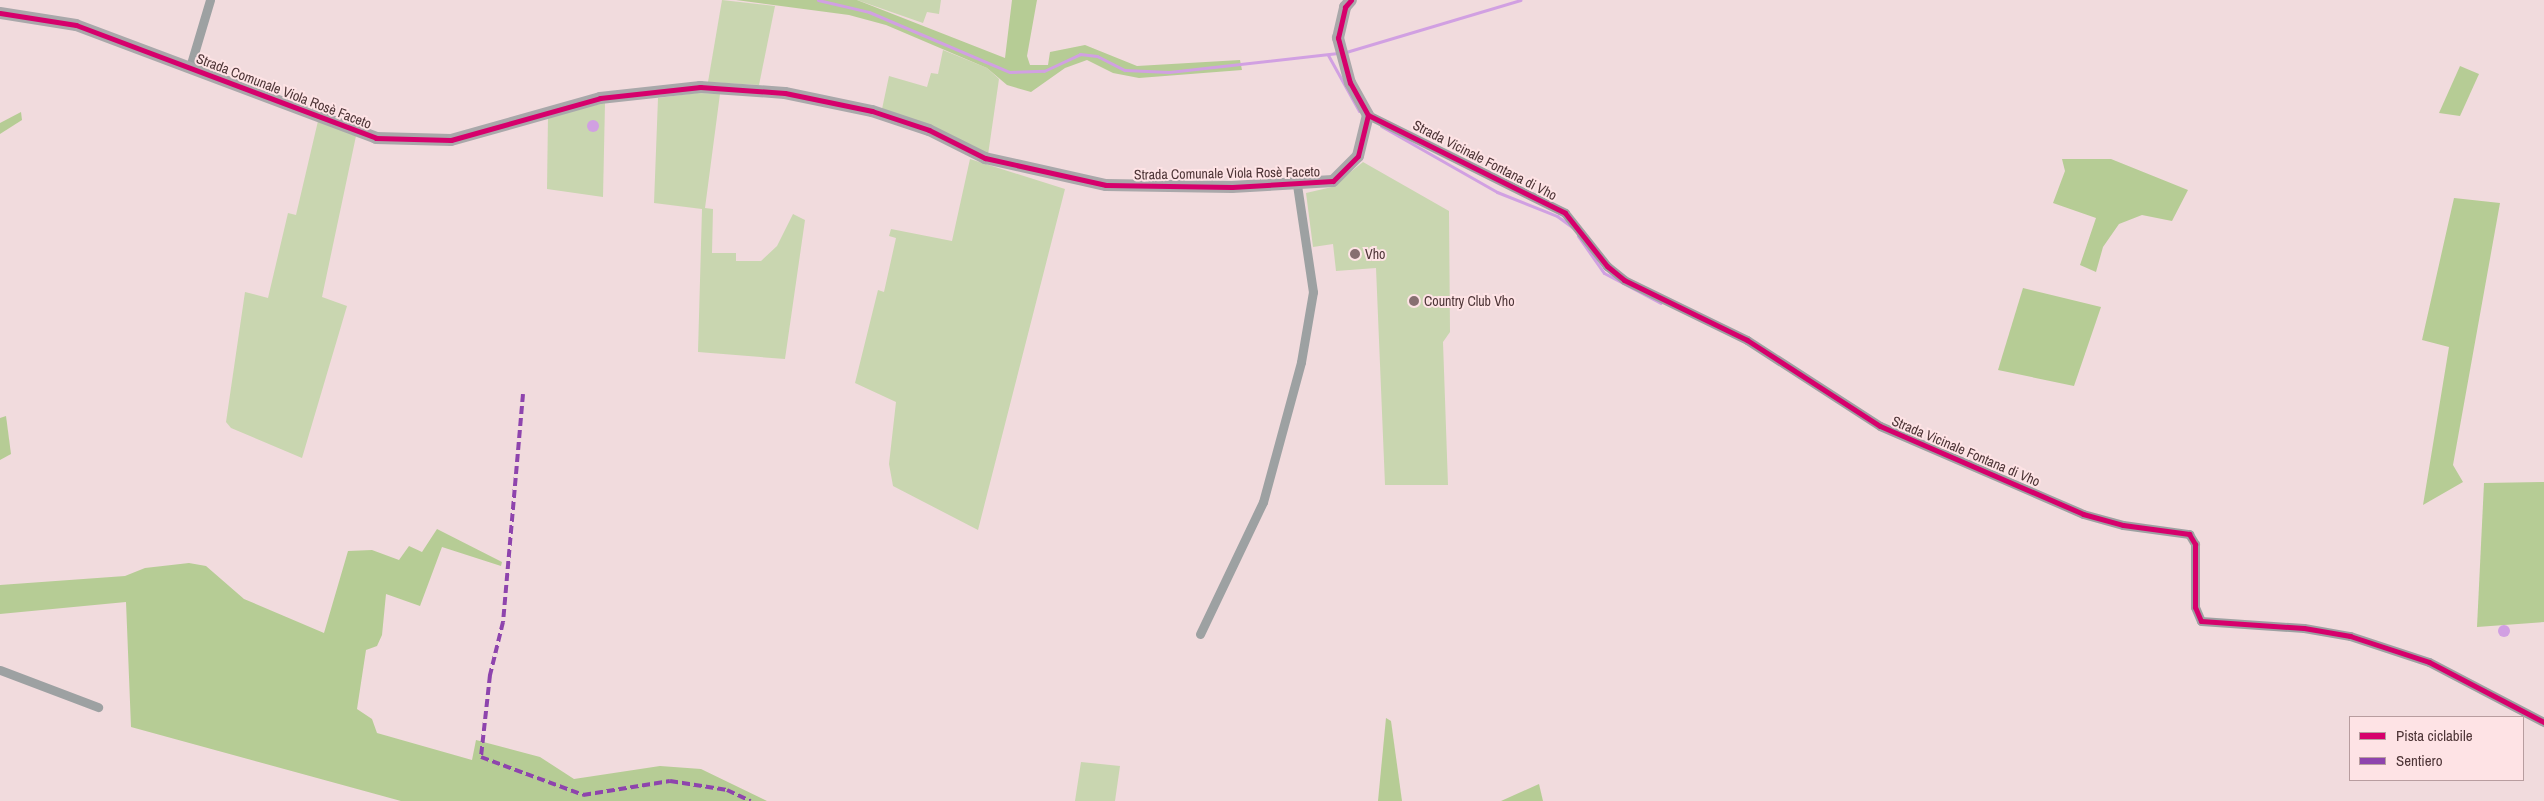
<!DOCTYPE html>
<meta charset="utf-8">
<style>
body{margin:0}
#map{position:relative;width:2544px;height:801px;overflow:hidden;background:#f1dbdd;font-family:"Archivo Narrow",sans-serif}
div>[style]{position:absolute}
.green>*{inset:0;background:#c9d6b0}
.forest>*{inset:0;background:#b6cc95}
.water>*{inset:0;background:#d1a0e2}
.round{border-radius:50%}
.stream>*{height:3px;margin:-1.5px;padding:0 1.5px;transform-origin:1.5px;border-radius:1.5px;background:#d1a0e2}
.street>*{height:9px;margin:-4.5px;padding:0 4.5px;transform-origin:4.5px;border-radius:4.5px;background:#9da1a2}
.secondary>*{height:12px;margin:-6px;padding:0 6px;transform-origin:6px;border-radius:6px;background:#a9a8aa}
.quiet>*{height:4px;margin-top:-2px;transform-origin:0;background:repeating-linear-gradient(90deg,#8e44ad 0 8px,transparent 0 12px)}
.cycleway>*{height:5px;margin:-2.5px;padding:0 2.5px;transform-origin:2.5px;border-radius:2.5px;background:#d6006c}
.dots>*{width:14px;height:14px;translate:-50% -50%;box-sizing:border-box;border:2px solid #fee3e5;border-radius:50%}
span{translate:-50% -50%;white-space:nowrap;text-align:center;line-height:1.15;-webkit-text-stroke:4px #fee3e5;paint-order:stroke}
.street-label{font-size:14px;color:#4e3537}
.poi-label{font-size:14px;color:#4e3537}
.left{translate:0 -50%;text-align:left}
.legend{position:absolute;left:2349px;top:716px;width:175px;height:65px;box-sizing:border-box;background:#fee3e5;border:1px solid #b89d9f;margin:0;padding:6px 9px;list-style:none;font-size:15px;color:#4e3537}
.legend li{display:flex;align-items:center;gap:10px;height:25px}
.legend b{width:25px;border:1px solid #b89d9f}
</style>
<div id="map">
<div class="green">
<i style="clip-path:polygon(722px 0,775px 6px,759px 85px,708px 82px)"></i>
<i style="clip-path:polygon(857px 0,941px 0,939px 14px,927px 12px,923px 23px)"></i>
<i style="clip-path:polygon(943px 50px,987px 68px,999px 79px,988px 155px,882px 109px,889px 76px,927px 87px,931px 73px,938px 74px)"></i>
<i style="clip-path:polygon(697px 93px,720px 94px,705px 208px,713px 209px,712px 253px,736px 253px,736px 261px,761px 261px,777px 246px,793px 214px,805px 220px,785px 359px,698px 352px,702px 209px,654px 203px,658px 98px)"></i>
<i style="clip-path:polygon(605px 103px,603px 197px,547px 189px,548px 116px)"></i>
<i style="clip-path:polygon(318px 121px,356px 136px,322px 297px,347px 306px,302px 458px,231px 428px,226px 422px,245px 292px,268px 298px,288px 213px,296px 215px)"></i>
<i style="clip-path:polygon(970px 159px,1065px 189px,978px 530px,893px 486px,889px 464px,896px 402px,855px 383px,878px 290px,884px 292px,896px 238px,889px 236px,891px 229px,952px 241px)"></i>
<i style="clip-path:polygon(1363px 162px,1449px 211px,1450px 332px,1443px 342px,1448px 485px,1385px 485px,1376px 268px,1336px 271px,1333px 244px,1313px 247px,1306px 193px,1332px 187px)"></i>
<i style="clip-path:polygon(1081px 762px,1120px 766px,1115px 801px,1075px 801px)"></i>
</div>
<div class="forest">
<i style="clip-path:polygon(736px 0,857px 0,1005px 58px,1012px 0,1037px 0,1027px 56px,1030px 65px,1048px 65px,1050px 52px,1085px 45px,1137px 66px,1240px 60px,1242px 70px,1139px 78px,1113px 73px,1087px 60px,1065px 68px,1031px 92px,1007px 85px,987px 68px,886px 25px,849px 15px)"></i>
<i style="clip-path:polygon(2460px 66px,2479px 74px,2460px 116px,2439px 113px)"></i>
<i style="clip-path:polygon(21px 112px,22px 120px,0 134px,0 123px)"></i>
<i style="clip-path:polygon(2062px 159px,2111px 159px,2188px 190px,2172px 221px,2142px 215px,2119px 224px,2103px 247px,2096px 272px,2080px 265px,2096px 218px,2053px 203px,2065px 171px)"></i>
<i style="clip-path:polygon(2454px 198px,2500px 203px,2453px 465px,2463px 482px,2423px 505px,2449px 347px,2422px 340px)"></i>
<i style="clip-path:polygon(2023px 288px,2101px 307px,2074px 386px,1998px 370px)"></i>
<i style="clip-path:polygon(6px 416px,11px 454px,0 460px,0 418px)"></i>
<i style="clip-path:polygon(2544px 482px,2544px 622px,2477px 627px,2484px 483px)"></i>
<i style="clip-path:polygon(437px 529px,502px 562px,501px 566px,442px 547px,420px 606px,386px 594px,382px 635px,377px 646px,366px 650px,357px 709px,372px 719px,377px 733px,472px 760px,476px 740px,540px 757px,574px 779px,660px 766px,701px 769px,767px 801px,401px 801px,131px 727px,126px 602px,0 614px,0 585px,125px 576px,145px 568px,189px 563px,206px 566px,244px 599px,324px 633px,348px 551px,372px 550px,399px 560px,409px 546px,422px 552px)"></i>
<i style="clip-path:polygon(1386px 718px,1391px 721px,1402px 801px,1378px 801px)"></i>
<i style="clip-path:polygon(1539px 784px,1543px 801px,1501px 801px)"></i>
</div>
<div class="water">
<i class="round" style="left:587px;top:120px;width:12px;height:12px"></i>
<i class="round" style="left:2498px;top:625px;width:12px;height:12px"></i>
</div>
<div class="stream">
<i style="left:818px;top:0;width:52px;rotate:13.2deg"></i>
<i style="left:869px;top:12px;width:153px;rotate:23.1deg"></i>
<i style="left:1010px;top:72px;width:34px;rotate:-2deg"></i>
<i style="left:1044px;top:71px;width:40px;rotate:-25deg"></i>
<i style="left:1080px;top:54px;width:17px;rotate:7deg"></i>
<i style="left:1097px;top:56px;width:31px;rotate:27deg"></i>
<i style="left:1125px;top:70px;width:44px;rotate:2.6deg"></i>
<i style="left:1169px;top:72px;width:170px;rotate:-6.4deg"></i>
<i style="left:1346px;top:52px;width:182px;rotate:-16.6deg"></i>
<i style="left:1328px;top:55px;width:64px;rotate:61deg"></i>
<i style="left:1381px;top:126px;width:133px;rotate:29.6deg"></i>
<i style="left:1497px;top:192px;width:65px;rotate:21.8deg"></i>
<i style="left:1557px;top:216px;width:19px;rotate:36deg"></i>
<i style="left:1578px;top:236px;width:45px;rotate:54.9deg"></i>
<i style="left:1604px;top:273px;width:64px;rotate:27.8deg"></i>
</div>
<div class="street">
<i style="left:190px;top:67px;width:70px;rotate:-73.4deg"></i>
<i style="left:1368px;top:115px;width:220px;rotate:26.4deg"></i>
<i style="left:1565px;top:213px;width:68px;rotate:51.6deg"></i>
<i style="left:1607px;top:266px;width:22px;rotate:39deg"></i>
<i style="left:1624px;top:280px;width:137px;rotate:26deg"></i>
<i style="left:1747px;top:340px;width:158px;rotate:32.9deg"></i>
<i style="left:1880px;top:426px;width:221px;rotate:23.4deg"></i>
<i style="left:2083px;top:514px;width:41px;rotate:15.4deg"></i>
<i style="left:2123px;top:525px;width:67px;rotate:7.8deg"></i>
<i style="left:2189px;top:534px;width:12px;rotate:59deg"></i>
<i style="left:2195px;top:544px;width:63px;rotate:90deg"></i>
<i style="left:2195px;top:607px;width:15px;rotate:67deg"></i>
<i style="left:2201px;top:621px;width:103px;rotate:3.9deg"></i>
<i style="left:2304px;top:628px;width:47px;rotate:9.9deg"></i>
<i style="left:2350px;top:636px;width:83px;rotate:18.2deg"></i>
<i style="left:2429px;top:662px;width:130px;rotate:27.6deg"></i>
<i style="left:1200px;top:634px;width:146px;rotate:-64.5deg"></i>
<i style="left:1263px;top:502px;width:145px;rotate:-74.8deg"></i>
<i style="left:1301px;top:362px;width:71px;rotate:-80.3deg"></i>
<i style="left:1313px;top:292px;width:108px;rotate:-98.5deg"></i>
<i style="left:0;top:670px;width:105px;rotate:20.7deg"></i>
</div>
<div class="secondary">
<i style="left:0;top:13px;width:77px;rotate:9deg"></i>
<i style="left:76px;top:25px;width:321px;rotate:20.6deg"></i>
<i style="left:376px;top:138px;width:75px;rotate:1.5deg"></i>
<i style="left:451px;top:140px;width:155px;rotate:-15.7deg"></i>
<i style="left:600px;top:98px;width:101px;rotate:-6.3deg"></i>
<i style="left:700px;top:87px;width:85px;rotate:4deg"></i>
<i style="left:785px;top:93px;width:89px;rotate:11.7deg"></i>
<i style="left:872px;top:111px;width:60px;rotate:18.4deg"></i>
<i style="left:929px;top:130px;width:63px;rotate:26.6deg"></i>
<i style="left:985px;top:158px;width:124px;rotate:12.6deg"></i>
<i style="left:1106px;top:185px;width:126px;rotate:0.9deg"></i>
<i style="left:1232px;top:187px;width:101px;rotate:-3.4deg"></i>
<i style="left:1333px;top:181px;width:35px;rotate:-45deg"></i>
<i style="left:1358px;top:156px;width:42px;rotate:-76.3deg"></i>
<i style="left:1368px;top:115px;width:37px;rotate:-119deg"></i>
<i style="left:1350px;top:83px;width:47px;rotate:-104.9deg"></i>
<i style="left:1338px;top:38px;width:32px;rotate:-77deg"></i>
<i style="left:1345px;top:7px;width:9px;rotate:-49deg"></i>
</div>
<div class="quiet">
<i style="left:523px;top:394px;width:229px;rotate:95deg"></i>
<i style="left:503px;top:622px;width:55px;rotate:103.8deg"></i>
<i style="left:490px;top:675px;width:82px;rotate:96.3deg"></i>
<i style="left:481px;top:757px;width:109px;rotate:20.4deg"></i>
<i style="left:583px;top:795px;width:88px;rotate:-9.1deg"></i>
<i style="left:670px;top:781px;width:58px;rotate:9deg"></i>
<i style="left:727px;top:790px;width:26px;rotate:25deg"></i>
</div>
<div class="cycleway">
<i style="left:0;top:13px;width:77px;rotate:9deg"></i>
<i style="left:76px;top:25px;width:321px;rotate:20.6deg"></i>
<i style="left:376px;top:138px;width:75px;rotate:1.5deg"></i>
<i style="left:451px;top:140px;width:155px;rotate:-15.7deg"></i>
<i style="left:600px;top:98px;width:101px;rotate:-6.3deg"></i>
<i style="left:700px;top:87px;width:85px;rotate:4deg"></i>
<i style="left:785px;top:93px;width:89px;rotate:11.7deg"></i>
<i style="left:872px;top:111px;width:60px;rotate:18.4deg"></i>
<i style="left:929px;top:130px;width:63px;rotate:26.6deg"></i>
<i style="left:985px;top:158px;width:124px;rotate:12.6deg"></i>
<i style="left:1106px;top:185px;width:126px;rotate:0.9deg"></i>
<i style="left:1232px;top:187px;width:101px;rotate:-3.4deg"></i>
<i style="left:1333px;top:181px;width:35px;rotate:-45deg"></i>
<i style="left:1358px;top:156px;width:42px;rotate:-76.3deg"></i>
<i style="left:1368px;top:115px;width:37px;rotate:-119deg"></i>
<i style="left:1350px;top:83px;width:47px;rotate:-104.9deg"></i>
<i style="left:1338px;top:38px;width:32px;rotate:-77deg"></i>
<i style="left:1345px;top:7px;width:9px;rotate:-49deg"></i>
<i style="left:1368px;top:115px;width:220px;rotate:26.4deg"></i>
<i style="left:1565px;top:213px;width:68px;rotate:51.6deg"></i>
<i style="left:1607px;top:266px;width:22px;rotate:39deg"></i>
<i style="left:1624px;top:280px;width:137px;rotate:26deg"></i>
<i style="left:1747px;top:340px;width:158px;rotate:32.9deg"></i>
<i style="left:1880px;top:426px;width:221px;rotate:23.4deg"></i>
<i style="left:2083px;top:514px;width:41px;rotate:15.4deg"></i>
<i style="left:2123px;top:525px;width:67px;rotate:7.8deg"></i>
<i style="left:2189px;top:534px;width:12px;rotate:59deg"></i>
<i style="left:2195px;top:544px;width:63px;rotate:90deg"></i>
<i style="left:2195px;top:607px;width:15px;rotate:67deg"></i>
<i style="left:2201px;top:621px;width:103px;rotate:3.9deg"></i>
<i style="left:2304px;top:628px;width:47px;rotate:9.9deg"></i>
<i style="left:2350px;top:636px;width:83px;rotate:18.2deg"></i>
<i style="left:2429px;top:662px;width:130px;rotate:27.6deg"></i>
</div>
<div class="dots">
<i style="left:1355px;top:254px;background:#876f71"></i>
<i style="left:1414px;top:301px;background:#876f71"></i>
</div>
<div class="street-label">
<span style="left:284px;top:91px;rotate:21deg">Strada Comunale Viola Rosè Faceto</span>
<span style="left:1485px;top:160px;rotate:27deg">Strada Vicinale Fontana di Vho</span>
<span style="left:1227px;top:173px;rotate:-1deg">Strada Comunale Viola Rosè Faceto</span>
<span style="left:1966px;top:451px;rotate:23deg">Strada Vicinale Fontana di Vho</span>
</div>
<div class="poi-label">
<span class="left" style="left:1365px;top:254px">Vho</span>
<span class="left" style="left:1424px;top:301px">Country Club Vho</span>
</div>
<ul class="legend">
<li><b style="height:6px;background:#d6006c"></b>Pista ciclabile</li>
<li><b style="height:6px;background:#8e44ad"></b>Sentiero</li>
</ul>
</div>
